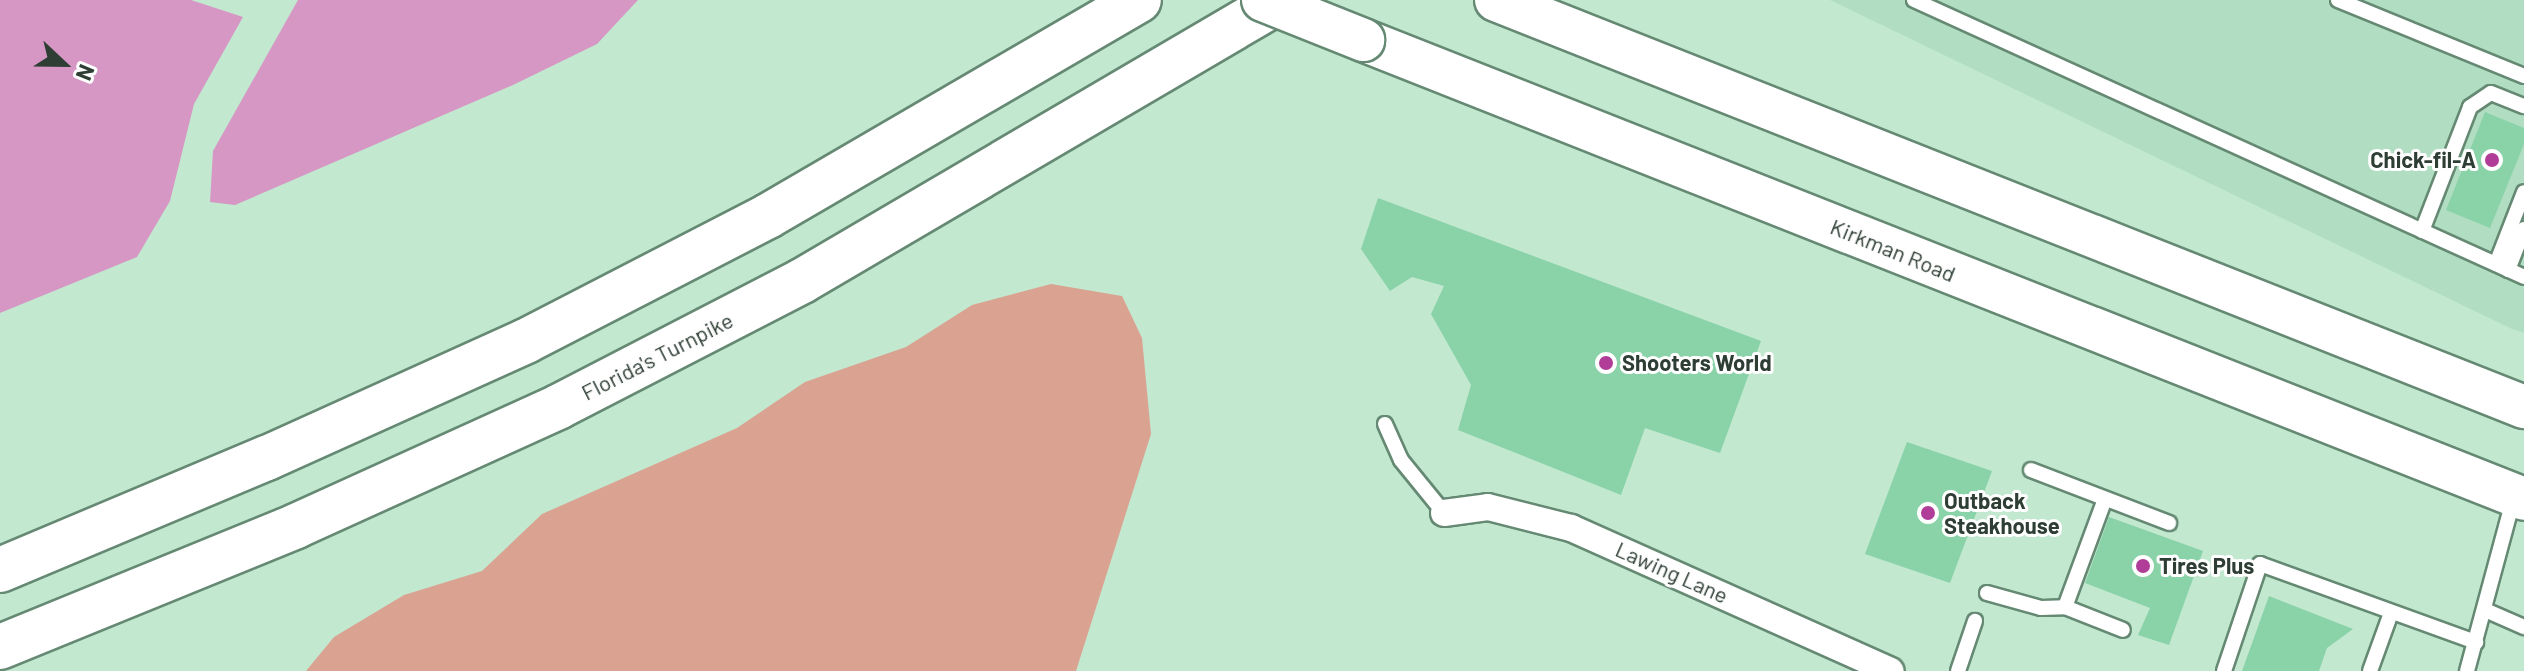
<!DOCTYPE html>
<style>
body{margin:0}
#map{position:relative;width:2524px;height:671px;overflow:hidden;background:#c2e8d0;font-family:Barlow,sans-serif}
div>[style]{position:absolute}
.built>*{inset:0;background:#b1dec2}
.green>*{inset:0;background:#daa291}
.water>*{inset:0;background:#d697c4}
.building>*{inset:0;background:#8ad2a7}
.roads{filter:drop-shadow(2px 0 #658973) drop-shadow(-2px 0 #658973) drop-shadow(0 2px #658973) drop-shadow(0 -2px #658973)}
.lane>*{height:14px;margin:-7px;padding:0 7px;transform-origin:7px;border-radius:7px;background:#fff}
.street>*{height:26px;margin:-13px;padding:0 13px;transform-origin:13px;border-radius:13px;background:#fff}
.primary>*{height:42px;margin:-21px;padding:0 21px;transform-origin:21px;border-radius:21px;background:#fff}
.highway>*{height:44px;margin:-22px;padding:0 22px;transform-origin:22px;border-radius:22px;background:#fff}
.bridges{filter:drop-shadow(2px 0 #658973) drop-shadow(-2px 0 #658973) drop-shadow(0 2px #658973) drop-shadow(0 -2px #658973)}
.primary-bridge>*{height:42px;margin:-21px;padding:0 21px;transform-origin:21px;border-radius:21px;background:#fff}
.dots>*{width:22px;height:22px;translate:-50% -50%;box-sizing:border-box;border:4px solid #fefefe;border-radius:50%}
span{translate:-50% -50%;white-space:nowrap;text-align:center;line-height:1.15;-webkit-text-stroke:6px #fefefe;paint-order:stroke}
.poi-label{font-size:22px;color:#2e3e34;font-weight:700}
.right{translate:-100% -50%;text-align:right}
.left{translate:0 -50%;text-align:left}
.street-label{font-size:22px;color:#2e3e34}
.north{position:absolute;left:24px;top:24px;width:80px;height:80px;-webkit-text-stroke:6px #fefefe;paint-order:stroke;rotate:112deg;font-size:22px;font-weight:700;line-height:32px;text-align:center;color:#2e3e34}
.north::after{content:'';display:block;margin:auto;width:28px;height:36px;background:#2e3e34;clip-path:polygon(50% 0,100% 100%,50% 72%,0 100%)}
</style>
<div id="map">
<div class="built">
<i style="clip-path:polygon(1830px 0,2524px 0,2524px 333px,2512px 329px)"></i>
</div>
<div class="green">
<i style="clip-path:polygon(1051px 284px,1122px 296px,1142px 338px,1151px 434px,1076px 671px,306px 671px,334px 637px,404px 595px,482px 571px,542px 514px,737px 428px,805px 382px,906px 347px,972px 305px)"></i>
</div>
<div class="water">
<i style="clip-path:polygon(0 0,191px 0,243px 17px,194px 104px,170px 201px,137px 257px,0 313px)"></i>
<i style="clip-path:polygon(298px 0,638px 0,597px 44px,513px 85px,235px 205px,210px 202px,213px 151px)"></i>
</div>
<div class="building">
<i style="clip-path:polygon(2485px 112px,2524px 128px,2524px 144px,2490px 228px,2446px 210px)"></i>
<i style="clip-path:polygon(1378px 198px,1761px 341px,1720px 453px,1645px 428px,1621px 495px,1458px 430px,1471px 385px,1431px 314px,1444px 286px,1412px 277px,1390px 291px,1361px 249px)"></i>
<i style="clip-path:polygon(1907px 442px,1992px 471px,1950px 583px,1865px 554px)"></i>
<i style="clip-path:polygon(2109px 517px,2203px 551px,2169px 645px,2138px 635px,2150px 608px,2085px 583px)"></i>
<i style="clip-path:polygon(2269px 596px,2353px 629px,2327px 648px,2319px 671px,2242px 671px)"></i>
</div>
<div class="roads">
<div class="lane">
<i style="left:1914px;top:0;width:670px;rotate:24.42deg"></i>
<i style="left:2338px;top:0;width:201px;rotate:22.2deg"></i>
<i style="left:2422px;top:231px;width:133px;rotate:-68.8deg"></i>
<i style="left:2470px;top:107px;width:25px;rotate:-34deg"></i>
<i style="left:2491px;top:93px;width:35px;rotate:22deg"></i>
<i style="left:2496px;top:264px;width:77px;rotate:-68.7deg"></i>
<i style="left:2508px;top:270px;width:44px;rotate:-68.7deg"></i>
<i style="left:1385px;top:424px;width:39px;rotate:66deg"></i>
<i style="left:1401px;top:460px;width:68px;rotate:50.9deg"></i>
<i style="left:2031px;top:470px;width:148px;rotate:21deg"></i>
<i style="left:1987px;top:593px;width:56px;rotate:15.5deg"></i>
<i style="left:2041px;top:608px;width:24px;rotate:-2deg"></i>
<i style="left:2065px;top:607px;width:115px;rotate:-69.7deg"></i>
<i style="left:2065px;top:607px;width:62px;rotate:21.6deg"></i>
<i style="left:2485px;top:610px;width:43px;rotate:23.6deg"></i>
<i style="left:1958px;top:671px;width:53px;rotate:-71.2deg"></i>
<i style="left:2224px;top:671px;width:113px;rotate:-71.4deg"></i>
<i style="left:2260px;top:564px;width:230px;rotate:19.9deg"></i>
<i style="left:2370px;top:671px;width:62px;rotate:-70.1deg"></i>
<i style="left:2467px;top:671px;width:177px;rotate:-74.9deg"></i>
</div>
<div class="street">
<i style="left:1444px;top:513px;width:44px;rotate:-7.8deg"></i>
<i style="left:1488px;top:507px;width:86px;rotate:14.2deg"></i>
<i style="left:1571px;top:528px;width:350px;rotate:24.1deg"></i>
</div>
<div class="primary">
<i style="left:1496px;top:0;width:1106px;rotate:21.6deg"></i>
<i style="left:1363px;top:40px;width:1248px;rotate:21.57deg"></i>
</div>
<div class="highway">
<i style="left:0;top:570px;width:290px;rotate:-22.8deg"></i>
<i style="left:267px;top:458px;width:284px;rotate:-24.3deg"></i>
<i style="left:526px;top:341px;width:272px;rotate:-27.3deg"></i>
<i style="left:768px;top:216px;width:429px;rotate:-30.2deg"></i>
<i style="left:0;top:647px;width:320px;rotate:-22.2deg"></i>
<i style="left:296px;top:526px;width:288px;rotate:-24.4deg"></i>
<i style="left:558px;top:407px;width:275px;rotate:-27.3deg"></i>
<i style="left:802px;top:281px;width:555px;rotate:-30.4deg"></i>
</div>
</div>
<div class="bridges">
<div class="primary-bridge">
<i style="left:1263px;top:0;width:108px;rotate:21.8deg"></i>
</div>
</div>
<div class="dots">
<i style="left:2492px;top:160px;background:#b03d97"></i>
<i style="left:1606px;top:363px;background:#b03d97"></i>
<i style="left:1928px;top:513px;background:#b03d97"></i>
<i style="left:2143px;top:566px;background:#b03d97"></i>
</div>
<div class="poi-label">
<span class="right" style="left:2476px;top:160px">Chick-fil-A</span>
<span class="left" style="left:1622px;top:363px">Shooters World</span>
<span class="left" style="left:1944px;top:513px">Outback<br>Steakhouse</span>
<span class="left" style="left:2159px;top:566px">Tires Plus</span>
</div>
<div class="street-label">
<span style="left:1893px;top:250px;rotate:22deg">Kirkman Road</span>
<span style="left:657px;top:356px;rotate:-27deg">Florida's Turnpike</span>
<span style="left:1672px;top:572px;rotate:24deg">Lawing Lane</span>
</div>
<div class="north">N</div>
</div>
